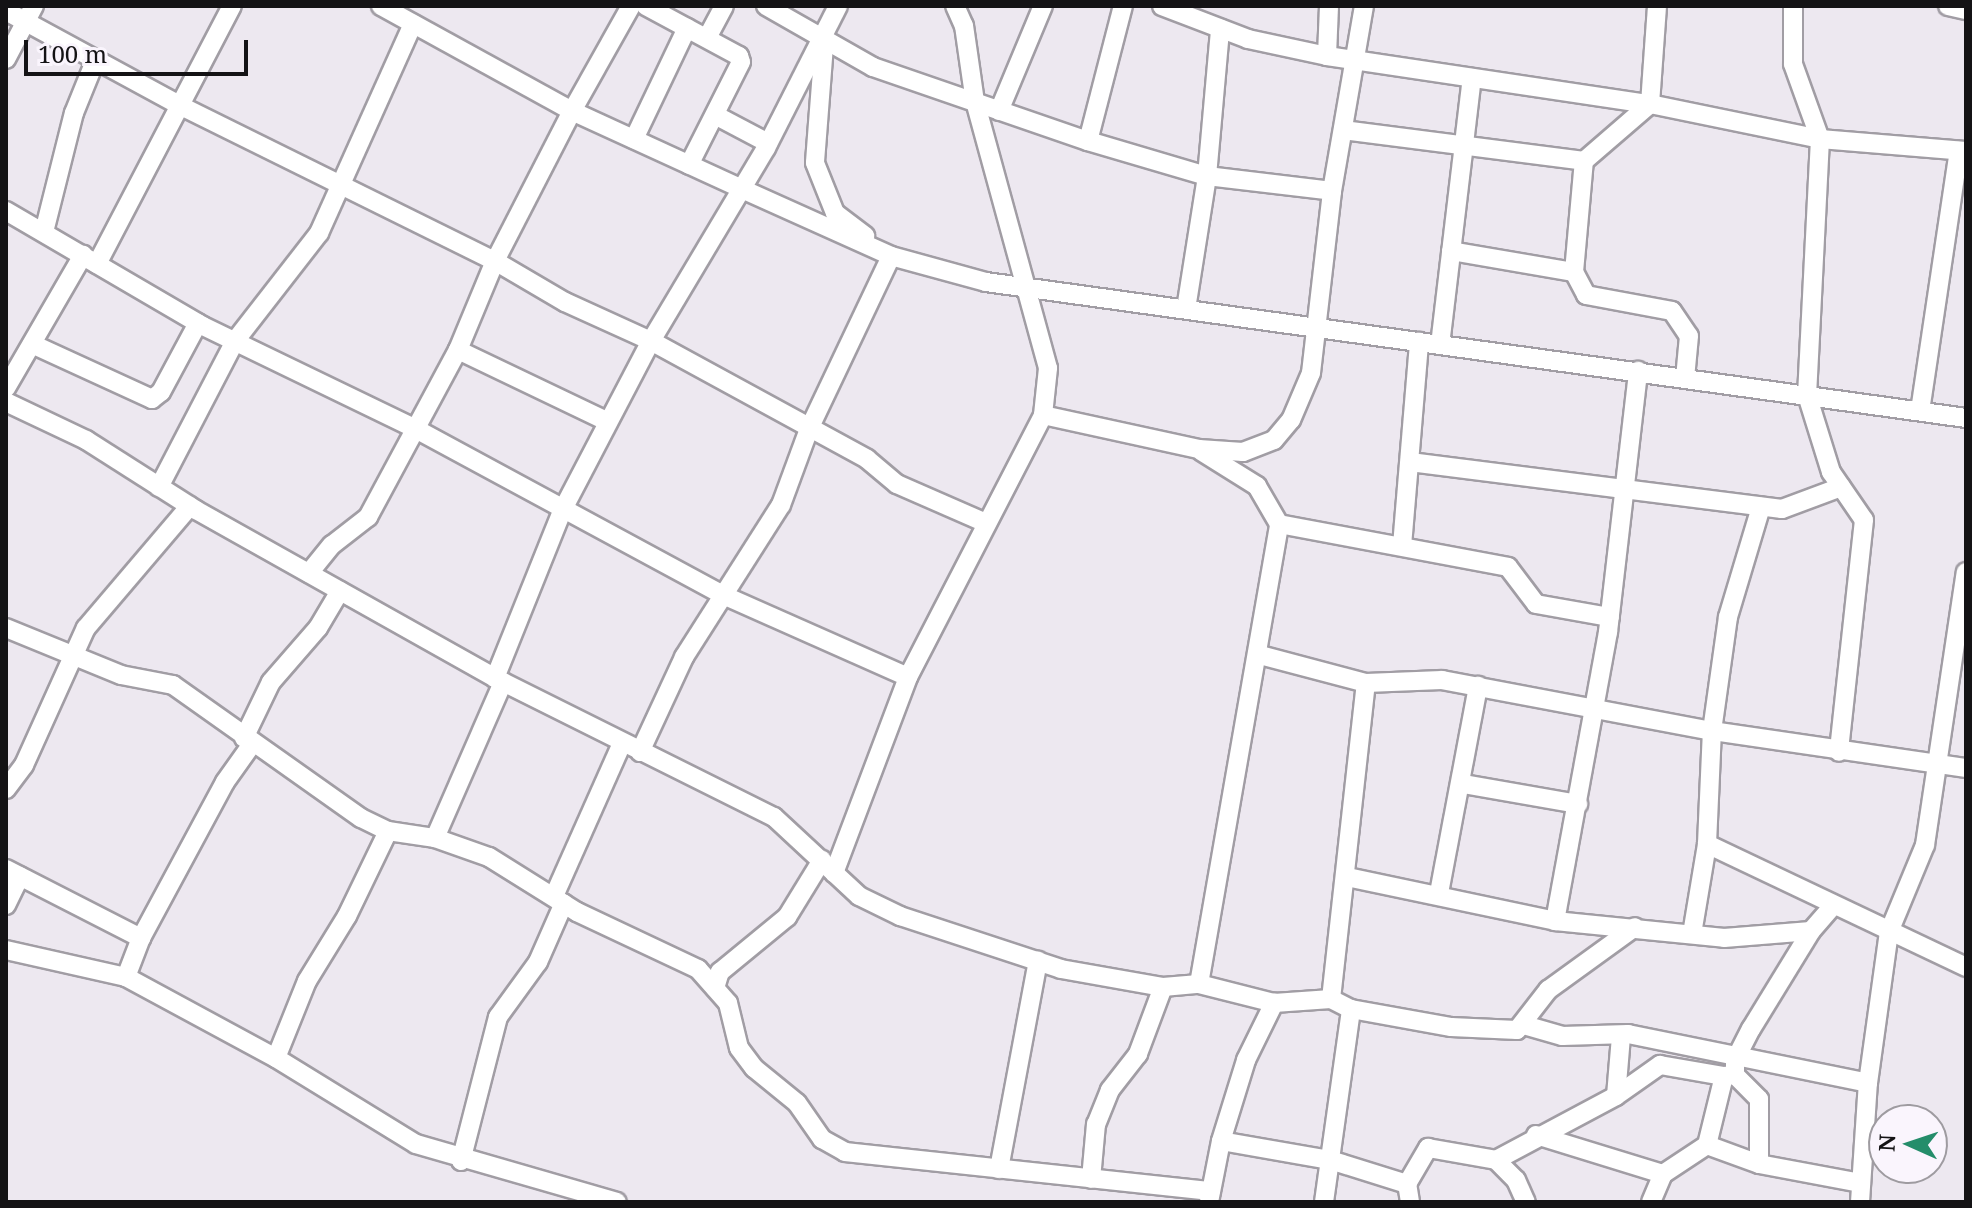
<!DOCTYPE html>
<style>
body{margin:0}
#map{position:relative;width:1972px;height:1208px;overflow:hidden;background:#ede8f0;font-family:"Noto Serif",serif}
div>[style]{position:absolute}
.roads{filter:drop-shadow(2px 0 #a19da4) drop-shadow(-2px 0 #a19da4) drop-shadow(0 2px #a19da4) drop-shadow(0 -2px #a19da4)}
.street>*{height:18px;margin:-9px;padding:0 9px;transform-origin:9px;border-radius:9px;background:#fff}
span{translate:-50% -50%;white-space:nowrap;text-align:center;line-height:1.15;-webkit-text-stroke:8px #faf5fd;paint-order:stroke}
.frame{position:absolute;inset:0;border:8px solid #141315;pointer-events:none}
.north{position:absolute;left:1868px;top:1104px;width:80px;height:80px;box-sizing:border-box;background:#faf5fd;border:2px solid #9e9ba0;border-radius:50%;rotate:273deg;font-size:22px;font-weight:700;line-height:32px;text-align:center;color:#141315}
.north::after{content:'';display:block;margin:auto;width:28px;height:36px;background:#248d6a;clip-path:polygon(50% 0,100% 100%,50% 72%,0 100%)}
.scale{position:absolute;left:24px;top:40px;width:224px;height:36px;box-sizing:border-box;border:4px solid #141315;border-top:0;padding-left:10px;font-size:24px;line-height:28px;white-space:nowrap;color:#141315;-webkit-text-stroke:6px #faf5fd;paint-order:stroke}
</style>
<div id="map">
<div class="roads">
<div class="street">
<i style="left:381px;top:6px;width:218px;rotate:28.8deg"></i>
<i style="left:572px;top:111px;width:187px;rotate:24.6deg"></i>
<i style="left:742px;top:189px;width:163px;rotate:24.2deg"></i>
<i style="left:891px;top:256px;width:98px;rotate:15.3deg"></i>
<i style="left:986px;top:282px;width:989px;rotate:7.9deg"></i>
<i style="left:646px;top:6px;width:106px;rotate:28.3deg"></i>
<i style="left:739px;top:56px;width:6px;rotate:72deg"></i>
<i style="left:741px;top:62px;width:115px;rotate:116.8deg"></i>
<i style="left:766px;top:6px;width:123px;rotate:29.7deg"></i>
<i style="left:873px;top:67px;width:227px;rotate:19deg"></i>
<i style="left:1088px;top:141px;width:124px;rotate:16.4deg"></i>
<i style="left:1207px;top:176px;width:126px;rotate:6.8deg"></i>
<i style="left:1162px;top:6px;width:92px;rotate:21deg"></i>
<i style="left:1248px;top:39px;width:81px;rotate:12.1deg"></i>
<i style="left:1327px;top:56px;width:327px;rotate:8.5deg"></i>
<i style="left:1650px;top:104px;width:98px;rotate:-85.9deg"></i>
<i style="left:1793px;top:6px;width:58px;rotate:90deg"></i>
<i style="left:1793px;top:64px;width:80px;rotate:70.2deg"></i>
<i style="left:1820px;top:139px;width:256px;rotate:92.9deg"></i>
<i style="left:1807px;top:395px;width:81px;rotate:72.7deg"></i>
<i style="left:1831px;top:472px;width:58px;rotate:55.5deg"></i>
<i style="left:1864px;top:520px;width:233px;rotate:96.2deg"></i>
<i style="left:1948px;top:6px;width:18px;rotate:13deg"></i>
<i style="left:6px;top:11px;width:197px;rotate:28.5deg"></i>
<i style="left:179px;top:105px;width:352px;rotate:26.3deg"></i>
<i style="left:495px;top:261px;width:81px;rotate:30.4deg"></i>
<i style="left:565px;top:302px;width:94px;rotate:24.4deg"></i>
<i style="left:651px;top:341px;width:246px;rotate:28.6deg"></i>
<i style="left:867px;top:459px;width:39px;rotate:40deg"></i>
<i style="left:897px;top:484px;width:95px;rotate:23.6deg"></i>
<i style="left:707px;top:38px;width:36px;rotate:-62deg"></i>
<i style="left:824px;top:45px;width:118px;rotate:94.4deg"></i>
<i style="left:815px;top:163px;width:54px;rotate:68.2deg"></i>
<i style="left:835px;top:213px;width:38px;rotate:37deg"></i>
<i style="left:1327px;top:56px;width:50px;rotate:-87.7deg"></i>
<i style="left:6px;top:59px;width:60px;rotate:-62.2deg"></i>
<i style="left:999px;top:111px;width:114px;rotate:-67.3deg"></i>
<i style="left:715px;top:115px;width:60px;rotate:27.8deg"></i>
<i style="left:1343px;top:130px;width:243px;rotate:7.3deg"></i>
<i style="left:634px;top:139px;width:123px;rotate:-64.5deg"></i>
<i style="left:1088px;top:141px;width:139px;rotate:-75.5deg"></i>
<i style="left:6px;top:211px;width:228px;rotate:30.3deg"></i>
<i style="left:203px;top:326px;width:234px;rotate:25.8deg"></i>
<i style="left:414px;top:428px;width:351px;rotate:28.4deg"></i>
<i style="left:723px;top:595px;width:202px;rotate:23.9deg"></i>
<i style="left:44px;top:232px;width:123px;rotate:-75.9deg"></i>
<i style="left:74px;top:113px;width:56px;rotate:-68deg"></i>
<i style="left:1451px;top:251px;width:125px;rotate:9.7deg"></i>
<i style="left:1574px;top:272px;width:26px;rotate:62deg"></i>
<i style="left:1586px;top:295px;width:87px;rotate:10.5deg"></i>
<i style="left:1672px;top:311px;width:30px;rotate:56deg"></i>
<i style="left:1689px;top:336px;width:42px;rotate:95.4deg"></i>
<i style="left:97px;top:264px;width:291px;rotate:-62.4deg"></i>
<i style="left:1574px;top:272px;width:111px;rotate:-84.9deg"></i>
<i style="left:1584px;top:161px;width:87px;rotate:-40.8deg"></i>
<i style="left:1650px;top:104px;width:174px;rotate:11.6deg"></i>
<i style="left:1820px;top:139px;width:146px;rotate:4.7deg"></i>
<i style="left:1186px;top:309px;width:135px;rotate:-81deg"></i>
<i style="left:1207px;top:176px;width:148px;rotate:-84.9deg"></i>
<i style="left:32px;top:344px;width:132px;rotate:24.6deg"></i>
<i style="left:152px;top:399px;width:11px;rotate:-38deg"></i>
<i style="left:161px;top:392px;width:78px;rotate:-61.8deg"></i>
<i style="left:1440px;top:345px;width:269px;rotate:-83.2deg"></i>
<i style="left:458px;top:350px;width:166px;rotate:25.6deg"></i>
<i style="left:6px;top:388px;width:154px;rotate:-59.9deg"></i>
<i style="left:6px;top:402px;width:89px;rotate:25.4deg"></i>
<i style="left:86px;top:440px;width:130px;rotate:32.5deg"></i>
<i style="left:196px;top:510px;width:343px;rotate:29.3deg"></i>
<i style="left:495px;top:678px;width:312px;rotate:26.5deg"></i>
<i style="left:774px;top:817px;width:116px;rotate:42.9deg"></i>
<i style="left:859px;top:896px;width:46px;rotate:26deg"></i>
<i style="left:900px;top:916px;width:169px;rotate:18.2deg"></i>
<i style="left:1061px;top:969px;width:104px;rotate:10deg"></i>
<i style="left:1163px;top:987px;width:72px;rotate:110.5deg"></i>
<i style="left:1138px;top:1054px;width:46px;rotate:127.9deg"></i>
<i style="left:1110px;top:1090px;width:37px;rotate:112deg"></i>
<i style="left:1096px;top:1124px;width:55px;rotate:95.2deg"></i>
<i style="left:1920px;top:411px;width:263px;rotate:-81.5deg"></i>
<i style="left:1043px;top:415px;width:160px;rotate:12.3deg"></i>
<i style="left:1199px;top:449px;width:44px;rotate:3.9deg"></i>
<i style="left:1243px;top:452px;width:33px;rotate:-21deg"></i>
<i style="left:1274px;top:440px;width:26px;rotate:-50deg"></i>
<i style="left:1291px;top:420px;width:51px;rotate:-66.9deg"></i>
<i style="left:1311px;top:373px;width:183px;rotate:-83.4deg"></i>
<i style="left:1332px;top:191px;width:188px;rotate:-80.2deg"></i>
<i style="left:1410px;top:462px;width:375px;rotate:7.2deg"></i>
<i style="left:1782px;top:509px;width:63px;rotate:-20.4deg"></i>
<i style="left:159px;top:487px;width:165px;rotate:-62.5deg"></i>
<i style="left:235px;top:341px;width:137px;rotate:-52.1deg"></i>
<i style="left:319px;top:233px;width:229px;rotate:-65.8deg"></i>
<i style="left:1279px;top:524px;width:233px;rotate:10.6deg"></i>
<i style="left:1508px;top:567px;width:46px;rotate:52.9deg"></i>
<i style="left:1536px;top:604px;width:75px;rotate:10deg"></i>
<i style="left:1402px;top:546px;width:205px;rotate:-85.2deg"></i>
<i style="left:309px;top:573px;width:36px;rotate:-51deg"></i>
<i style="left:332px;top:545px;width:46px;rotate:-37.9deg"></i>
<i style="left:368px;top:517px;width:190px;rotate:-61.7deg"></i>
<i style="left:458px;top:350px;width:96px;rotate:-67.4deg"></i>
<i style="left:495px;top:261px;width:169px;rotate:-62.8deg"></i>
<i style="left:572px;top:111px;width:120px;rotate:-60.7deg"></i>
<i style="left:6px;top:628px;width:124px;rotate:22.2deg"></i>
<i style="left:121px;top:675px;width:53px;rotate:10.9deg"></i>
<i style="left:173px;top:685px;width:230px;rotate:35.3deg"></i>
<i style="left:361px;top:818px;width:30px;rotate:26deg"></i>
<i style="left:388px;top:831px;width:48px;rotate:8.5deg"></i>
<i style="left:435px;top:838px;width:57px;rotate:19.4deg"></i>
<i style="left:489px;top:857px;width:104px;rotate:32deg"></i>
<i style="left:577px;top:912px;width:134px;rotate:25.2deg"></i>
<i style="left:698px;top:969px;width:45px;rotate:48.6deg"></i>
<i style="left:728px;top:1003px;width:46px;rotate:76.3deg"></i>
<i style="left:739px;top:1048px;width:25px;rotate:53deg"></i>
<i style="left:754px;top:1068px;width:55px;rotate:39.1deg"></i>
<i style="left:797px;top:1103px;width:44px;rotate:55.2deg"></i>
<i style="left:822px;top:1139px;width:26px;rotate:29deg"></i>
<i style="left:845px;top:1152px;width:368px;rotate:6.1deg"></i>
<i style="left:1260px;top:655px;width:110px;rotate:14.8deg"></i>
<i style="left:1366px;top:683px;width:76px;rotate:-2.3deg"></i>
<i style="left:1442px;top:680px;width:275px;rotate:10.7deg"></i>
<i style="left:1712px;top:731px;width:257px;rotate:8.3deg"></i>
<i style="left:495px;top:678px;width:180px;rotate:-68.1deg"></i>
<i style="left:562px;top:511px;width:192px;rotate:-62.4deg"></i>
<i style="left:651px;top:341px;width:225px;rotate:-59.2deg"></i>
<i style="left:766px;top:148px;width:159px;rotate:-63.1deg"></i>
<i style="left:244px;top:738px;width:62px;rotate:-64.3deg"></i>
<i style="left:271px;top:682px;width:72px;rotate:-49deg"></i>
<i style="left:318px;top:628px;width:43px;rotate:-59.3deg"></i>
<i style="left:640px;top:752px;width:105px;rotate:-65.1deg"></i>
<i style="left:684px;top:657px;width:180px;rotate:-57.5deg"></i>
<i style="left:781px;top:505px;width:81px;rotate:-69.8deg"></i>
<i style="left:809px;top:429px;width:191px;rotate:-64.6deg"></i>
<i style="left:1463px;top:784px;width:117px;rotate:9.9deg"></i>
<i style="left:6px;top:789px;width:30px;rotate:-53deg"></i>
<i style="left:24px;top:765px;width:150px;rotate:-65.7deg"></i>
<i style="left:86px;top:628px;width:160px;rotate:-49.6deg"></i>
<i style="left:435px;top:838px;width:170px;rotate:-66.4deg"></i>
<i style="left:1707px;top:844px;width:287px;rotate:25.4deg"></i>
<i style="left:6px;top:869px;width:152px;rotate:27.1deg"></i>
<i style="left:834px;top:873px;width:210px;rotate:-69.3deg"></i>
<i style="left:908px;top:677px;width:295px;rotate:-62.7deg"></i>
<i style="left:1043px;top:415px;width:47px;rotate:-83.9deg"></i>
<i style="left:1048px;top:368px;width:276px;rotate:-105.3deg"></i>
<i style="left:975px;top:102px;width:77px;rotate:-98.2deg"></i>
<i style="left:964px;top:26px;width:22px;rotate:-114deg"></i>
<i style="left:1347px;top:877px;width:213px;rotate:11.9deg"></i>
<i style="left:1555px;top:921px;width:170px;rotate:5.7deg"></i>
<i style="left:1724px;top:938px;width:87px;rotate:-4.6deg"></i>
<i style="left:1439px;top:893px;width:211px;rotate:-79.3deg"></i>
<i style="left:554px;top:896px;width:167px;rotate:-66deg"></i>
<i style="left:6px;top:905px;width:32px;rotate:-64deg"></i>
<i style="left:1555px;top:921px;width:294px;rotate:-79.6deg"></i>
<i style="left:1608px;top:632px;width:263px;rotate:-83.4deg"></i>
<i style="left:1692px;top:934px;width:91px;rotate:-80.5deg"></i>
<i style="left:1707px;top:844px;width:113px;rotate:-87.5deg"></i>
<i style="left:1712px;top:731px;width:115px;rotate:-82deg"></i>
<i style="left:1728px;top:617px;width:115px;rotate:-73.3deg"></i>
<i style="left:6px;top:950px;width:123px;rotate:12.7deg"></i>
<i style="left:126px;top:977px;width:170px;rotate:28.4deg"></i>
<i style="left:276px;top:1058px;width:164px;rotate:31.6deg"></i>
<i style="left:416px;top:1144px;width:209px;rotate:16.1deg"></i>
<i style="left:126px;top:977px;width:42px;rotate:-69deg"></i>
<i style="left:141px;top:938px;width:177px;rotate:-61.7deg"></i>
<i style="left:225px;top:782px;width:47px;rotate:-54.6deg"></i>
<i style="left:1199px;top:984px;width:77px;rotate:14.2deg"></i>
<i style="left:1274px;top:1003px;width:57px;rotate:-4deg"></i>
<i style="left:1331px;top:999px;width:22px;rotate:27deg"></i>
<i style="left:1351px;top:1009px;width:102px;rotate:10.2deg"></i>
<i style="left:1451px;top:1027px;width:66px;rotate:2.6deg"></i>
<i style="left:1517px;top:1030px;width:51px;rotate:-52.2deg"></i>
<i style="left:1548px;top:990px;width:107px;rotate:-35.9deg"></i>
<i style="left:1163px;top:987px;width:36px;rotate:-5deg"></i>
<i style="left:1199px;top:984px;width:467px;rotate:-80.1deg"></i>
<i style="left:1279px;top:524px;width:44px;rotate:-120.1deg"></i>
<i style="left:1257px;top:486px;width:66px;rotate:-148deg"></i>
<i style="left:715px;top:988px;width:17px;rotate:-73deg"></i>
<i style="left:720px;top:972px;width:87px;rotate:-39.4deg"></i>
<i style="left:787px;top:917px;width:67px;rotate:-58.4deg"></i>
<i style="left:1331px;top:999px;width:318px;rotate:-83.7deg"></i>
<i style="left:1524px;top:1025px;width:40px;rotate:16deg"></i>
<i style="left:1562px;top:1036px;width:66px;rotate:-1.7deg"></i>
<i style="left:1628px;top:1034px;width:245px;rotate:11.5deg"></i>
<i style="left:276px;top:1058px;width:83px;rotate:-68.1deg"></i>
<i style="left:307px;top:981px;width:76px;rotate:-58.4deg"></i>
<i style="left:347px;top:916px;width:94px;rotate:-64.2deg"></i>
<i style="left:1735px;top:1075px;width:34px;rotate:45deg"></i>
<i style="left:1759px;top:1099px;width:65px;rotate:90deg"></i>
<i style="left:1616px;top:1096px;width:60px;rotate:-85.2deg"></i>
<i style="left:1536px;top:1135px;width:133px;rotate:17.1deg"></i>
<i style="left:1221px;top:1141px;width:111px;rotate:9.9deg"></i>
<i style="left:1330px;top:1160px;width:81px;rotate:17.3deg"></i>
<i style="left:1707px;top:1145px;width:55px;rotate:20.1deg"></i>
<i style="left:1759px;top:1164px;width:104px;rotate:10.6deg"></i>
<i style="left:1496px;top:1160px;width:136px;rotate:-28.1deg"></i>
<i style="left:1616px;top:1096px;width:54px;rotate:-35.2deg"></i>
<i style="left:1660px;top:1065px;width:65px;rotate:9.8deg"></i>
<i style="left:461px;top:1161px;width:149px;rotate:-75.6deg"></i>
<i style="left:498px;top:1017px;width:68px;rotate:-54deg"></i>
<i style="left:538px;top:962px;width:64px;rotate:-66.2deg"></i>
<i style="left:999px;top:1169px;width:212px;rotate:-79.4deg"></i>
<i style="left:1209px;top:1202px;width:62px;rotate:-78.9deg"></i>
<i style="left:1221px;top:1141px;width:85px;rotate:-72.8deg"></i>
<i style="left:1246px;top:1060px;width:64px;rotate:-63.8deg"></i>
<i style="left:1324px;top:1202px;width:195px;rotate:-82deg"></i>
<i style="left:1410px;top:1202px;width:18px;rotate:-99deg"></i>
<i style="left:1407px;top:1184px;width:42px;rotate:-59.7deg"></i>
<i style="left:1428px;top:1148px;width:69px;rotate:10deg"></i>
<i style="left:1496px;top:1160px;width:28px;rotate:45deg"></i>
<i style="left:1516px;top:1180px;width:24px;rotate:66deg"></i>
<i style="left:1651px;top:1202px;width:30px;rotate:-67deg"></i>
<i style="left:1663px;top:1174px;width:53px;rotate:-33.4deg"></i>
<i style="left:1707px;top:1145px;width:71px;rotate:-76.2deg"></i>
<i style="left:1724px;top:1076px;width:11px;rotate:-5deg"></i>
<i style="left:1735px;top:1075px;width:15px;rotate:-90deg"></i>
<i style="left:1735px;top:1060px;width:35px;rotate:-63deg"></i>
<i style="left:1751px;top:1029px;width:115px;rotate:-58.5deg"></i>
<i style="left:1811px;top:931px;width:32px;rotate:-49deg"></i>
<i style="left:1860px;top:1202px;width:119px;rotate:-86.2deg"></i>
<i style="left:1868px;top:1083px;width:152px;rotate:-82.1deg"></i>
<i style="left:1889px;top:932px;width:94px;rotate:-67.5deg"></i>
<i style="left:1925px;top:845px;width:276px;rotate:-81.5deg"></i>
</div>
</div>
<div class="frame"></div>
<div class="north">N</div>
<div class="scale">100 m</div>
</div>
